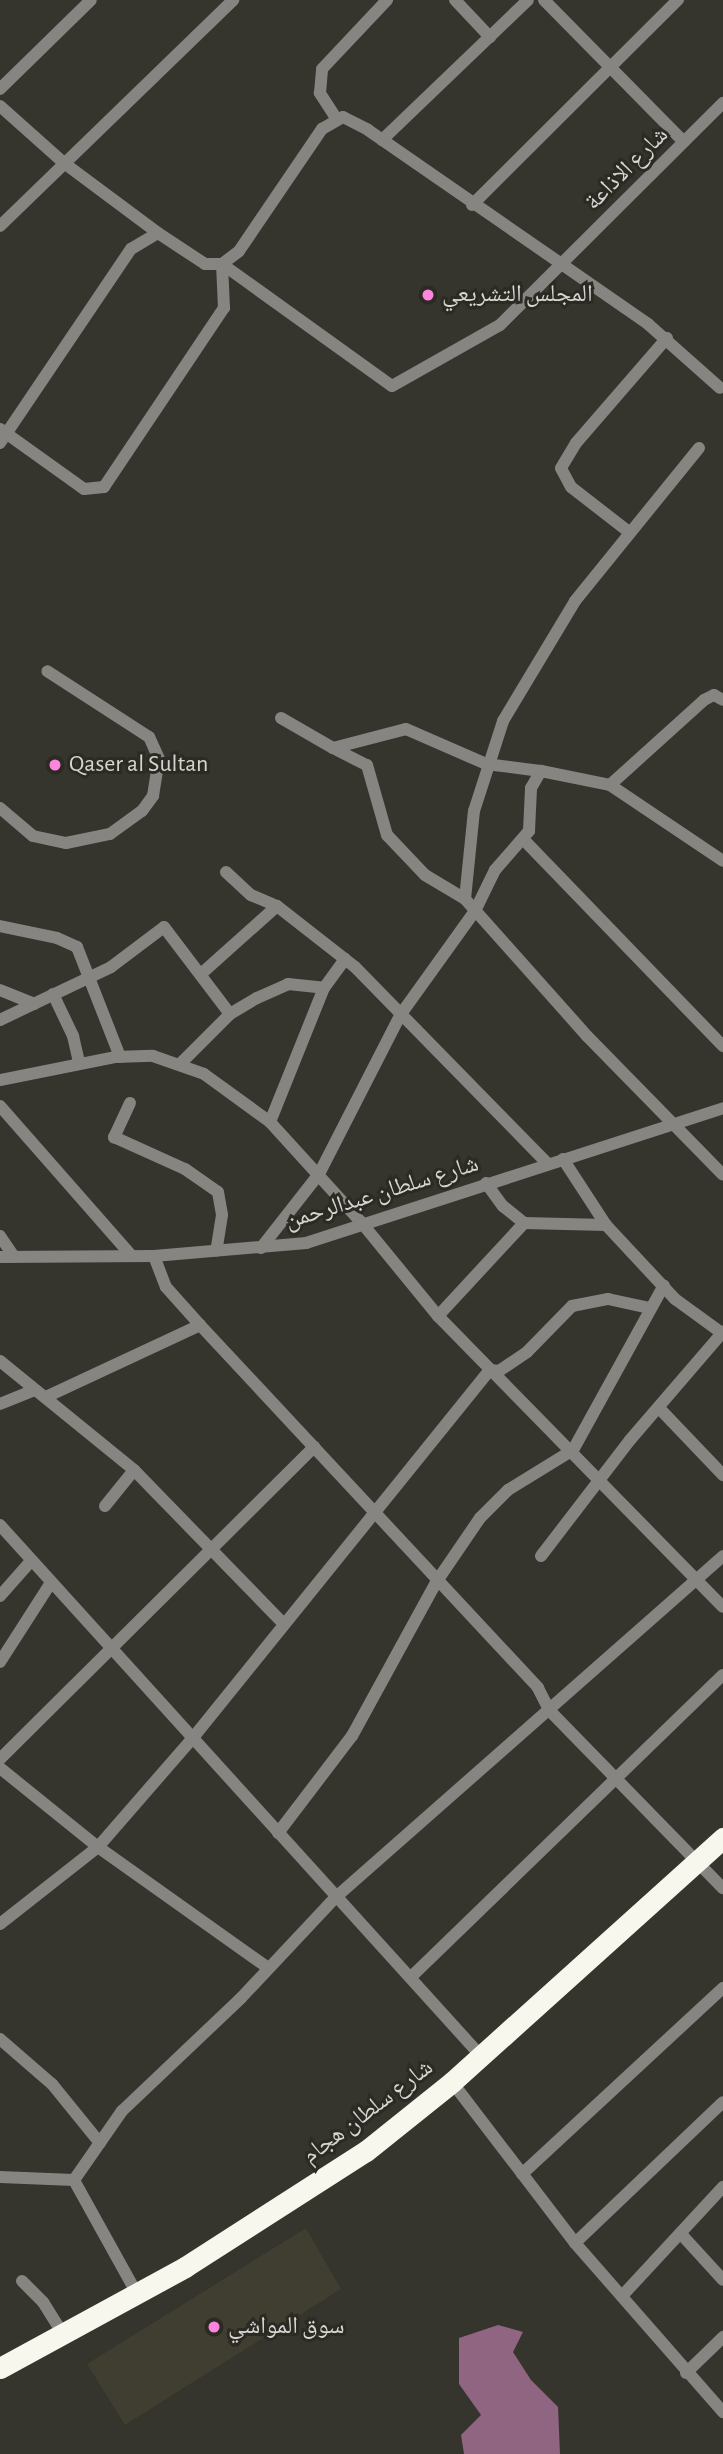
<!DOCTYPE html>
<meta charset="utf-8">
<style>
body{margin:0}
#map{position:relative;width:723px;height:2454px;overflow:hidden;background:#35342d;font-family:"Alegreya Sans","Noto Naskh Arabic",sans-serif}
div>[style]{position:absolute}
.built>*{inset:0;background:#403e31}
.water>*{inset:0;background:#8f6582}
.street>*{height:12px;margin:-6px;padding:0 6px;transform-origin:6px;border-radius:6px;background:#868581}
.highway>*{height:21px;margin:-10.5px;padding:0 10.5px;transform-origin:10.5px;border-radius:10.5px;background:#f8f7ed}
.dots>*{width:19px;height:19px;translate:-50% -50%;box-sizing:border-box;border:4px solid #2b2a23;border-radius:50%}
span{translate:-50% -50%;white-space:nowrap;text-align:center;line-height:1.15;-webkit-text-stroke:6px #2b2a23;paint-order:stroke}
.street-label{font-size:24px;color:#d6d5d1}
.poi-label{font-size:24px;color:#d6d5d1}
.left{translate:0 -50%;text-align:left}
</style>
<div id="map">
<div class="built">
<i style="clip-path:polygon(306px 2228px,341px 2289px,125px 2425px,87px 2364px)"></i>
</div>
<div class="water">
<i style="clip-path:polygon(498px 2325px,523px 2332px,513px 2352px,531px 2380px,558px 2407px,560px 2454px,464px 2454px,461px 2435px,481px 2415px,459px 2384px,459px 2338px)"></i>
</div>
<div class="street">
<i style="left:455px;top:0;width:51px;rotate:46.6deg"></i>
<i style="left:544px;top:0;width:199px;rotate:45.4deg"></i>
<i style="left:0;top:89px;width:127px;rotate:-44.4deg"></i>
<i style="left:0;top:106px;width:86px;rotate:41.7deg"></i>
<i style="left:64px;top:163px;width:117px;rotate:36.7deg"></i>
<i style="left:158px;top:233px;width:56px;rotate:33.4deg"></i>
<i style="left:205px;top:264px;width:17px"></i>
<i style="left:222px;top:264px;width:209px;rotate:35.7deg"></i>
<i style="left:392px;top:386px;width:124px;rotate:-29.5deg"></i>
<i style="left:500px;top:325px;width:315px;rotate:-44.9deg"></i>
<i style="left:336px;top:118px;width:30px;rotate:-123deg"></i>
<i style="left:320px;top:93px;width:24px;rotate:-85deg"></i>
<i style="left:322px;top:69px;width:95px;rotate:-46.7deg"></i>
<i style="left:382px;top:140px;width:202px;rotate:-43.8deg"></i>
<i style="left:472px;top:205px;width:291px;rotate:-44.9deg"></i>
<i style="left:0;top:226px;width:325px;rotate:-44.1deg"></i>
<i style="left:222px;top:264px;width:21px;rotate:-37deg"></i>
<i style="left:239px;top:251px;width:148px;rotate:-55.8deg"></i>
<i style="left:322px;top:129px;width:24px;rotate:-30deg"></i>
<i style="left:343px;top:117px;width:28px;rotate:27deg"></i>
<i style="left:368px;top:130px;width:341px;rotate:34.7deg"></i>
<i style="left:648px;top:324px;width:96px;rotate:41.6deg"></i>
<i style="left:0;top:429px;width:103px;rotate:35.5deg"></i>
<i style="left:84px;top:489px;width:20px;rotate:-6deg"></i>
<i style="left:104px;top:487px;width:216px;rotate:-56.2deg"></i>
<i style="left:224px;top:308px;width:44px;rotate:-92.6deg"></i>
<i style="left:0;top:443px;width:234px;rotate:-56deg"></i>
<i style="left:131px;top:249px;width:31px;rotate:-31deg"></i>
<i style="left:629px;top:532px;width:73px;rotate:-142.2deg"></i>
<i style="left:571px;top:487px;width:21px;rotate:-118deg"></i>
<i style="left:561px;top:468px;width:29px;rotate:-59deg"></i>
<i style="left:576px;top:443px;width:139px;rotate:-49.1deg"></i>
<i style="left:281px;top:718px;width:60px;rotate:30deg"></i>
<i style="left:333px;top:748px;width:75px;rotate:-14.6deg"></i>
<i style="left:406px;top:729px;width:87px;rotate:23.6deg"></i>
<i style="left:486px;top:764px;width:55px;rotate:7.3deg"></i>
<i style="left:333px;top:748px;width:38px;rotate:27deg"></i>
<i style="left:367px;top:765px;width:73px;rotate:74.1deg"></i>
<i style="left:387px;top:835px;width:55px;rotate:46.5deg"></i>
<i style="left:425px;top:875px;width:47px;rotate:31deg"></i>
<i style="left:465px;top:899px;width:183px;rotate:48.3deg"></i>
<i style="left:587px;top:1036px;width:194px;rotate:45.6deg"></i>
<i style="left:610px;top:785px;width:136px;rotate:33.9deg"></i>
<i style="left:0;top:808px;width:43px;rotate:40.3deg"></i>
<i style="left:33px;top:836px;width:34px;rotate:12deg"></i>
<i style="left:66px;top:843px;width:45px;rotate:-11.6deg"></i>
<i style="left:110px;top:834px;width:39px;rotate:-36deg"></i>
<i style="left:142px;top:811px;width:19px;rotate:-54deg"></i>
<i style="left:153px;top:796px;width:37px;rotate:-81deg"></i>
<i style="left:159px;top:759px;width:24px;rotate:-114deg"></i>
<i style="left:149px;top:737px;width:121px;rotate:-147.1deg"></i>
<i style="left:523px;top:839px;width:288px;rotate:46deg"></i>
<i style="left:226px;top:872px;width:34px;rotate:43deg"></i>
<i style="left:251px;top:895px;width:28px;rotate:23deg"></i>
<i style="left:277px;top:906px;width:99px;rotate:38deg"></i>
<i style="left:355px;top:967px;width:274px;rotate:45.6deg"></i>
<i style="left:465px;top:899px;width:88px;rotate:-84.2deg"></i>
<i style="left:474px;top:811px;width:95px;rotate:-72.1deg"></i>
<i style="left:503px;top:721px;width:140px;rotate:-59deg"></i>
<i style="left:575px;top:601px;width:197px;rotate:-51deg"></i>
<i style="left:0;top:926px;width:58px;rotate:11.9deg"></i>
<i style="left:57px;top:938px;width:22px;rotate:24deg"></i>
<i style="left:77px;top:947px;width:118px;rotate:68.6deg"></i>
<i style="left:201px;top:974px;width:102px;rotate:-41.8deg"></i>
<i style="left:0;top:990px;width:37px;rotate:22deg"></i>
<i style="left:53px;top:994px;width:47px;rotate:64.5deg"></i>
<i style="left:73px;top:1036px;width:27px;rotate:77deg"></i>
<i style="left:0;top:1020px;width:123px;rotate:-25.5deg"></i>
<i style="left:111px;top:967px;width:66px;rotate:-37deg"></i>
<i style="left:164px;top:927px;width:109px;rotate:52.8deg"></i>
<i style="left:181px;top:1063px;width:69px;rotate:-45deg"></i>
<i style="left:230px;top:1014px;width:31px;rotate:-31deg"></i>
<i style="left:257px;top:998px;width:34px;rotate:-24deg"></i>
<i style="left:288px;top:984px;width:36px;rotate:6deg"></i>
<i style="left:0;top:1080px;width:117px;rotate:-11.3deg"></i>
<i style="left:115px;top:1057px;width:38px;rotate:-2deg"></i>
<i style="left:153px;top:1056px;width:54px;rotate:19.4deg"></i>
<i style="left:204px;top:1074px;width:82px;rotate:36deg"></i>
<i style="left:270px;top:1122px;width:135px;rotate:47.7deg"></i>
<i style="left:361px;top:1222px;width:122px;rotate:50.7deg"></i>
<i style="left:438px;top:1316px;width:407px;rotate:45.6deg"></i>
<i style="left:130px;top:1103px;width:38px;rotate:115deg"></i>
<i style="left:114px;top:1137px;width:78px;rotate:24.3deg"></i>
<i style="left:185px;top:1169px;width:40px;rotate:34.9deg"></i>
<i style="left:218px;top:1192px;width:23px;rotate:80deg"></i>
<i style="left:222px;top:1215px;width:36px;rotate:99deg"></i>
<i style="left:0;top:1106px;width:198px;rotate:48.7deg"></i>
<i style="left:270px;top:1122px;width:144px;rotate:-68.1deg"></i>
<i style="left:324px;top:988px;width:36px;rotate:-54deg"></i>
<i style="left:563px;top:1159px;width:79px;rotate:56.9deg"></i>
<i style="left:606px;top:1225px;width:101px;rotate:47deg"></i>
<i style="left:675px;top:1299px;width:59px;rotate:36.1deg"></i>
<i style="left:486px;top:1183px;width:29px;rotate:54deg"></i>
<i style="left:503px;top:1206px;width:27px;rotate:39deg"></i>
<i style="left:524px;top:1223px;width:82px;rotate:1.4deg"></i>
<i style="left:0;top:1236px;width:25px;rotate:56deg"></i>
<i style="left:261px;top:1248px;width:94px;rotate:-51.9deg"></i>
<i style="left:319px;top:1174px;width:180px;rotate:-62.9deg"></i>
<i style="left:401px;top:1014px;width:127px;rotate:-54.3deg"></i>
<i style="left:475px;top:911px;width:46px;rotate:-64deg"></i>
<i style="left:495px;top:870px;width:52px;rotate:-48.9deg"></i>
<i style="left:529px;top:831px;width:43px;rotate:-87.3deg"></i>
<i style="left:531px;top:788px;width:20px;rotate:-60deg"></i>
<i style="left:541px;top:771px;width:70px;rotate:11.5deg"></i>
<i style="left:610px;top:785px;width:127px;rotate:-42.1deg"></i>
<i style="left:704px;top:700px;width:11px;rotate:-27deg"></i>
<i style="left:714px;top:695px;width:10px;rotate:29deg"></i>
<i style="left:154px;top:1256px;width:33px;rotate:69deg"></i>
<i style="left:166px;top:1287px;width:51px;rotate:48.2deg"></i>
<i style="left:200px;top:1325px;width:496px;rotate:47deg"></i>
<i style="left:538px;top:1688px;width:25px;rotate:63deg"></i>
<i style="left:549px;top:1710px;width:249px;rotate:45.7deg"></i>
<i style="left:0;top:1257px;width:154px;rotate:-0.4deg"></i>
<i style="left:154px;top:1256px;width:153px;rotate:-4.9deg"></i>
<i style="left:306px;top:1243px;width:438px;rotate:-17.9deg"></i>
<i style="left:438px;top:1316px;width:127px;rotate:-47.2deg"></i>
<i style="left:0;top:1361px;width:173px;rotate:39.1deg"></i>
<i style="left:134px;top:1470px;width:215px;rotate:45.8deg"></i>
<i style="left:490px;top:1370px;width:9px;rotate:6deg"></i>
<i style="left:499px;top:1371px;width:34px;rotate:-34deg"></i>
<i style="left:527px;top:1352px;width:64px;rotate:-45.6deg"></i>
<i style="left:572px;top:1306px;width:37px;rotate:-11deg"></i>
<i style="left:608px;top:1299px;width:43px;rotate:12.1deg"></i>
<i style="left:48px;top:1396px;width:168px;rotate:-25deg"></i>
<i style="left:0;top:1404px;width:37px;rotate:-22deg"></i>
<i style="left:659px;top:1408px;width:93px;rotate:46.3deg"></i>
<i style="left:105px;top:1506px;width:46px;rotate:-51.1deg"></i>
<i style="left:0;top:1525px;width:716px;rotate:47.83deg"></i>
<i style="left:541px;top:1556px;width:146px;rotate:-52.5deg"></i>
<i style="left:630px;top:1440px;width:143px;rotate:-49.3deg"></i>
<i style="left:0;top:1596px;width:47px;rotate:-48.5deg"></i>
<i style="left:0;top:1662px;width:93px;rotate:-57.3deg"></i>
<i style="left:0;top:1759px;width:443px;rotate:-44.8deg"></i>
<i style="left:0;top:1768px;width:126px;rotate:38.9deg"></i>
<i style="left:98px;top:1847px;width:207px;rotate:35.4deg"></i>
<i style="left:278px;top:1833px;width:122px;rotate:-52.7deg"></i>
<i style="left:352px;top:1736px;width:177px;rotate:-61.3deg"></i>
<i style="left:437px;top:1581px;width:76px;rotate:-55.7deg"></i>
<i style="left:480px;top:1518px;width:40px;rotate:-45deg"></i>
<i style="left:508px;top:1490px;width:76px;rotate:-31.6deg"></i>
<i style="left:573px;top:1450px;width:188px;rotate:-61.1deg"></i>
<i style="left:0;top:1924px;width:125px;rotate:-38.2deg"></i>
<i style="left:98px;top:1847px;width:143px;rotate:-49deg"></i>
<i style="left:192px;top:1739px;width:474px;rotate:-51.1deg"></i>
<i style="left:411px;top:1977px;width:434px;rotate:-44.1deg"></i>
<i style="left:0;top:2039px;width:69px;rotate:40.9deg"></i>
<i style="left:52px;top:2084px;width:76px;rotate:50.9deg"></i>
<i style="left:452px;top:2082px;width:203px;rotate:52.6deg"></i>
<i style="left:575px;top:2243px;width:225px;rotate:48.8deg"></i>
<i style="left:522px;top:2174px;width:274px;rotate:-42.8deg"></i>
<i style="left:0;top:2177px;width:74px;rotate:2.3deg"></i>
<i style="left:681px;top:2234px;width:62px;rotate:47.6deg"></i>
<i style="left:575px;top:2243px;width:204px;rotate:-43.6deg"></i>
<i style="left:22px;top:2281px;width:30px;rotate:45deg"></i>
<i style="left:43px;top:2302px;width:39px;rotate:58deg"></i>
<i style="left:136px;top:2292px;width:128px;rotate:-119deg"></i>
<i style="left:74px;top:2180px;width:84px;rotate:-55.2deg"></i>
<i style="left:122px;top:2111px;width:164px;rotate:-43.5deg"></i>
<i style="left:241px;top:1998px;width:139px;rotate:-46.8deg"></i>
<i style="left:336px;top:1897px;width:516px;rotate:-41.38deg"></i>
<i style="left:622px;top:2296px;width:149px;rotate:-47.2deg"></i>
<i style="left:686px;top:2373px;width:52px;rotate:-44.2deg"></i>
</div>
<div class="highway">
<i style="left:0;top:2368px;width:211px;rotate:-28.6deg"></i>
<i style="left:185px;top:2267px;width:215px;rotate:-32.7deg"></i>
<i style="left:366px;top:2151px;width:110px;rotate:-38.7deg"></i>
<i style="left:452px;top:2082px;width:365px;rotate:-42deg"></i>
</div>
<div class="dots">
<i style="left:428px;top:295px;background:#fe85df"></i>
<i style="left:55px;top:765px;background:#fe85df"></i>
<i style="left:214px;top:2327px;background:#fe85df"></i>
</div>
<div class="street-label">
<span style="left:627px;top:169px;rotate:-45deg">شارع الاذاعة</span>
<span style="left:382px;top:1193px;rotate:-17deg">شارع سلطان عبدالرحمن</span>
<span style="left:368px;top:2112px;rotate:-37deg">شارع سلطان هجام</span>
</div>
<div class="poi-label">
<span class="left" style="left:442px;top:295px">المجلس التشريعي</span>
<span class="left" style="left:69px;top:765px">Qaser al Sultan</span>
<span class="left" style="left:228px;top:2327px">سوق المواشي</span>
</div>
</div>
